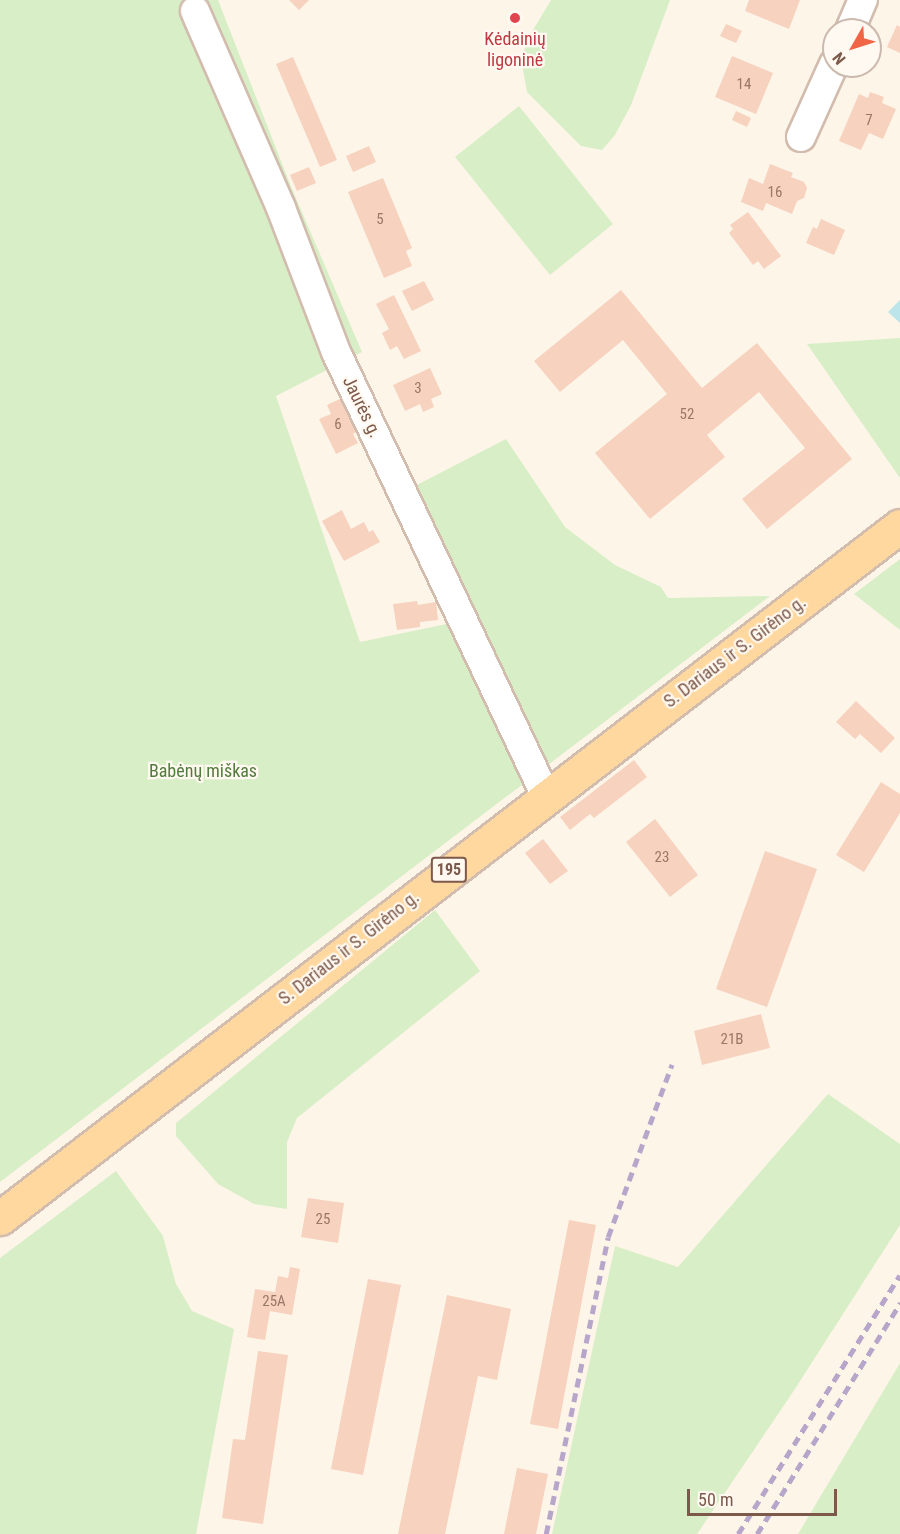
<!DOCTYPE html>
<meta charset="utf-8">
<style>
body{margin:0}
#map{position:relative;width:900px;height:1534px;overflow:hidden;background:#fef5e9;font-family:"Roboto Condensed",sans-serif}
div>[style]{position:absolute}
.green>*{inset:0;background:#d8eec6}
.water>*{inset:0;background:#bbe5ea}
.building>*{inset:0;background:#f6d2bf}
.roads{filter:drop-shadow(2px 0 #d2bcad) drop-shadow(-2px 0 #d2bcad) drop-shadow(0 2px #d2bcad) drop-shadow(0 -2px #d2bcad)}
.minor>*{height:28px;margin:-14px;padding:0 14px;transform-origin:14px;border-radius:14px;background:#fff}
.major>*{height:33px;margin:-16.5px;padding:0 16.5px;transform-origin:16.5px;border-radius:16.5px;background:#ffd89f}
.rail>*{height:4.5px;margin-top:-2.25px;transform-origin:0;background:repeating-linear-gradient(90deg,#b8a5ca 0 9px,transparent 0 15px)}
.dots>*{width:16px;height:16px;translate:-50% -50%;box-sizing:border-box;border:3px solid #fff9f1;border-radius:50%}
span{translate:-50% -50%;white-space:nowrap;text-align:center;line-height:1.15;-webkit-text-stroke:4.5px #fff9f1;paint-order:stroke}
.number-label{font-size:15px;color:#9a7767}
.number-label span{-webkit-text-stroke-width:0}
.shield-label span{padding:2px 4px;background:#fff9f1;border:2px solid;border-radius:4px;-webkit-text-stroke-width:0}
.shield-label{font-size:16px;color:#7c594a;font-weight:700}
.health-label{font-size:18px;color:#be3a42}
.street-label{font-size:18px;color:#7c594a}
.park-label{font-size:18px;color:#527c3d}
.north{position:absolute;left:822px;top:18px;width:60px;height:60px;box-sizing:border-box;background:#fff9f1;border:2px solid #cbb9ae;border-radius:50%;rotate:231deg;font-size:16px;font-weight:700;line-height:24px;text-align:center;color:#7c594a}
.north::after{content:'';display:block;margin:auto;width:21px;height:27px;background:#f06546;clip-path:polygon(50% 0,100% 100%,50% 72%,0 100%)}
.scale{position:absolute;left:687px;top:1489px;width:150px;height:27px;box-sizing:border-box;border:3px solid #7c594a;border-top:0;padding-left:8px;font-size:18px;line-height:21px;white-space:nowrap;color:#7c594a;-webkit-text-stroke:4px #fff9f1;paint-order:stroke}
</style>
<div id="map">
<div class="green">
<i style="clip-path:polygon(0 0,218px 0,292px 189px,362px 352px,276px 396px,360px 642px,456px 622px,411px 488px,506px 439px,565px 527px,615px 565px,661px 587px,668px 598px,770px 596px,0 1182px)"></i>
<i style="clip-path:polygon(551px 0,670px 0,631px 105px,615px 135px,602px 150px,581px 146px,527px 92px,521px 59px,530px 35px)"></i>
<i style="clip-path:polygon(519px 106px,613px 224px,550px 275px,455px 157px)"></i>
<i style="clip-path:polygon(900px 338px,900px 478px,807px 344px)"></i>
<i style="clip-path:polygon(900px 559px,900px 630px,854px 594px)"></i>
<i style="clip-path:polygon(435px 910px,480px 971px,297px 1118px,287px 1142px,287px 1209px,254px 1204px,218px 1184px,176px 1136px,176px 1123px)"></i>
<i style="clip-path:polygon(828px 1094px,900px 1144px,900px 1225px,793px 1392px,697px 1534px,552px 1534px,615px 1246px,678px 1267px)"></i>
<i style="clip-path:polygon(116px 1171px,163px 1236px,176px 1284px,192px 1311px,234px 1329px,196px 1534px,0 1534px,0 1258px)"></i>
<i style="clip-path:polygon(900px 1363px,900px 1534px,798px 1534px)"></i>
</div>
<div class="water">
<i style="clip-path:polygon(900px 300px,900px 323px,888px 312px)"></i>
</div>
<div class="building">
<i style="clip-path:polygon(289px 0,309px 0,299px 10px)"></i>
<i style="clip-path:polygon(749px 0,800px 0,789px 29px,745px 11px)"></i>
<i style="clip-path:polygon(726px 24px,742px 31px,736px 43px,720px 36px)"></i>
<i style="clip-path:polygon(897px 25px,900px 27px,900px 53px,887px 47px)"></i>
<i style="clip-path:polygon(732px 56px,773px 73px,756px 114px,715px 97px)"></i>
<i style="clip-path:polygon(293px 57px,337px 160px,320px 167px,276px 64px)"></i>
<i style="clip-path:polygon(870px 92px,884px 97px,882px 103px,896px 109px,883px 139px,869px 133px,861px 150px,839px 141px,859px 94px,868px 98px)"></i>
<i style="clip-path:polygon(736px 111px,751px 118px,747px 127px,732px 120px)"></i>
<i style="clip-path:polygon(369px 146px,376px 162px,353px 172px,346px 156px)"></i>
<i style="clip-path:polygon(770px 164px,793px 173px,791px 177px,804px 182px,807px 188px,804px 198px,797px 201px,792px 214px,766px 203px,763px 211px,741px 202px,749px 178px,763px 184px)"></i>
<i style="clip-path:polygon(309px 167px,316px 183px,297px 191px,290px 175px)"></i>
<i style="clip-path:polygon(383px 178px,412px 248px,406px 251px,412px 266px,384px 278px,348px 192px)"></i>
<i style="clip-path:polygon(748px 212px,781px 256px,764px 269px,758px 261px,753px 265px,729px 233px,733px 229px,730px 225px)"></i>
<i style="clip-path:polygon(821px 219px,845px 230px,834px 255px,806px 243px,813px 227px,817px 229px)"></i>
<i style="clip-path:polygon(424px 281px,434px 300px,412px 311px,402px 291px)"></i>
<i style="clip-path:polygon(621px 290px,702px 388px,757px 343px,852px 459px,767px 529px,742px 499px,805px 448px,759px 392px,707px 435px,725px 457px,650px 519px,595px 453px,667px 394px,623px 340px,560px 392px,534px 361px)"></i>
<i style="clip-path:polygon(394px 295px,421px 351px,404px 359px,397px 346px,390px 350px,382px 333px,389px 329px,376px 304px)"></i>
<i style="clip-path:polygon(430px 368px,442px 394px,431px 399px,434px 407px,423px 412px,420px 404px,405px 411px,393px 385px)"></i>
<i style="clip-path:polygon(342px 398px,358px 431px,353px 434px,358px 443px,336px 454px,319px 419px,331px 414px,327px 405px)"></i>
<i style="clip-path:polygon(342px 510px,351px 529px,364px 522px,369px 532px,373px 530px,380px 542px,344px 561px,322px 521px)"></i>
<i style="clip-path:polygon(417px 601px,418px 605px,436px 602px,438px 620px,420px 622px,420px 627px,397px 630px,393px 604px)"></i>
<i style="clip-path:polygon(856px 701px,895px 738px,881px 753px,860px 734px,855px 739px,836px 722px)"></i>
<i style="clip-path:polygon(634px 760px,647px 777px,594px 818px,590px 814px,570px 830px,560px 817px)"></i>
<i style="clip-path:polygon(881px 782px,900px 794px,900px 813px,864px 872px,836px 855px)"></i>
<i style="clip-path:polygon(655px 819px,698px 875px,670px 897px,626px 842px)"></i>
<i style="clip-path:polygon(543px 839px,568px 871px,550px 884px,525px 853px)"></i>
<i style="clip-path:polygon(765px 851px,817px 869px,767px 1007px,716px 989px)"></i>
<i style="clip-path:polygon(761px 1014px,770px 1048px,702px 1065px,694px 1031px)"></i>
<i style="clip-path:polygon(308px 1198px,344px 1203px,338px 1243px,301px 1237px)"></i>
<i style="clip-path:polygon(569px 1220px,596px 1225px,558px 1429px,530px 1424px)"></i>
<i style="clip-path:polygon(290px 1267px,300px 1269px,292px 1315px,270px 1311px,265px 1340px,247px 1337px,255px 1289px,275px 1292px,278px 1276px,288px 1278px)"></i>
<i style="clip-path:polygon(368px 1279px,401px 1285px,363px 1475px,331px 1469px)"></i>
<i style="clip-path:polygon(447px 1295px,511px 1309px,497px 1380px,478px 1376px,445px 1534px,398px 1534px)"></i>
<i style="clip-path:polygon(258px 1351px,288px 1355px,263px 1524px,222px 1518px,233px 1439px,245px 1440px)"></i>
<i style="clip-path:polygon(517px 1468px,548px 1474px,536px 1534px,504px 1534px)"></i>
</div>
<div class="roads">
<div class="minor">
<i style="left:195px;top:11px;width:215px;rotate:66.4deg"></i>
<i style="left:281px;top:208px;width:154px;rotate:69.1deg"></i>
<i style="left:336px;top:352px;width:491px;rotate:64.7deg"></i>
<i style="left:850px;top:30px;width:33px;rotate:-67deg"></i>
<i style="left:801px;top:137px;width:80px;rotate:-65.7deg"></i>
</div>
<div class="major">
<i style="left:0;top:1218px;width:1135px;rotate:-37.56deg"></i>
</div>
</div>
<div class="rail">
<i style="left:546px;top:1534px;width:303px;rotate:-78.2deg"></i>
<i style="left:608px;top:1237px;width:184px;rotate:-69.7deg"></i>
<i style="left:738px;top:1534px;width:305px;rotate:-58deg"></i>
<i style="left:757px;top:1534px;width:272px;rotate:-58.2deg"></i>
</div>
<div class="dots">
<i style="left:515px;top:18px;background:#e0444e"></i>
</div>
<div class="number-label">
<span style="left:744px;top:85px">14</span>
<span style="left:869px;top:121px">7</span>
<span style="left:775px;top:193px">16</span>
<span style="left:380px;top:220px">5</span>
<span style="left:418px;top:389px">3</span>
<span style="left:687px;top:415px">52</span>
<span style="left:338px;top:425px">6</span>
<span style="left:662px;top:858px">23</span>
<span style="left:732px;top:1040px">21B</span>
<span style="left:323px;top:1220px">25</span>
<span style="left:274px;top:1302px">25A</span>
</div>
<div class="shield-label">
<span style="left:449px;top:870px">195</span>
</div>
<div class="health-label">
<span style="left:515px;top:50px">Kėdainių<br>ligoninė</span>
</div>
<div class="street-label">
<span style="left:362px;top:407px;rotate:64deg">Jaurės g.</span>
<span style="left:735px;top:652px;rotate:-37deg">S. Dariaus ir S. Girėno g.</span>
<span style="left:349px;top:948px;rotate:-38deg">S. Dariaus ir S. Girėno g.</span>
</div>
<div class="park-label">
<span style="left:203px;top:771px">Babėnų miškas</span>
</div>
<div class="north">N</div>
<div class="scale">50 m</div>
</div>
